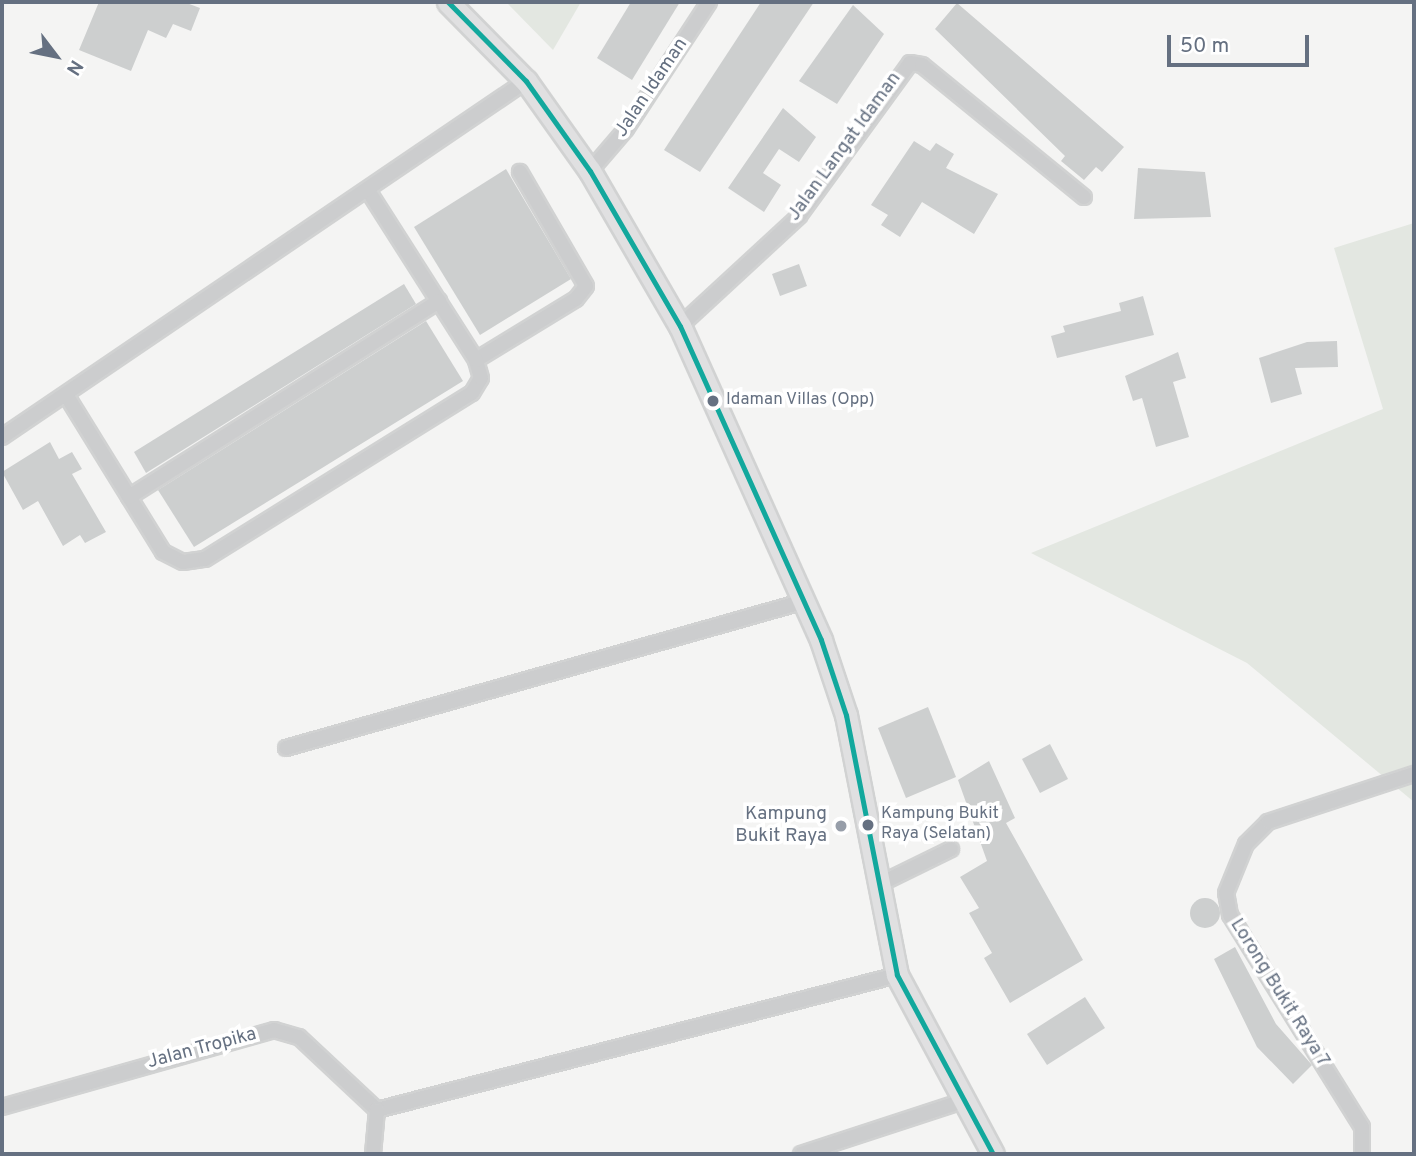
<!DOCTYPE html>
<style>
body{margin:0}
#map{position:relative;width:1416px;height:1156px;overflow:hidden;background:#f4f4f3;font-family:Overpass,sans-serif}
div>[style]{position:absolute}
.green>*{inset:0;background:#e3e7e1}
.building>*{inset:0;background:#cdcfcf}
.round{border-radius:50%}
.roads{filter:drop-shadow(2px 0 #d1d2d2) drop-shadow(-2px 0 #d1d2d2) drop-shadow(0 2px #d1d2d2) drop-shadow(0 -2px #d1d2d2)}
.minor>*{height:14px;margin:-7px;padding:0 7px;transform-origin:7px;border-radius:7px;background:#cccdce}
.secondary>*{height:21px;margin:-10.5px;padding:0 10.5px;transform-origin:10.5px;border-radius:10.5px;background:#e0e0e1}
.bus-1>*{height:5px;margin:-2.5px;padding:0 2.5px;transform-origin:2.5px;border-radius:2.5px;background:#12a89d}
.dots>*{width:19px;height:19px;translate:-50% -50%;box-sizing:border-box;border:4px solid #fff;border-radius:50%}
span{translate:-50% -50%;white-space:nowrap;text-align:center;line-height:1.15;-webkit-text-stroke:7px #fff;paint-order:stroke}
.bus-label{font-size:17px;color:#657081}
.left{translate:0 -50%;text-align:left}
.street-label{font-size:19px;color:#657081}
.poi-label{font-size:19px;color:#657081}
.right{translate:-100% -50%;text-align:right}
.frame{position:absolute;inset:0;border:4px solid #657081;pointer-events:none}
.north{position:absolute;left:21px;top:21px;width:70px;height:70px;-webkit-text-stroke:5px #fff;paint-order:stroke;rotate:122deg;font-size:19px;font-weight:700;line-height:28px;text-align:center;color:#657081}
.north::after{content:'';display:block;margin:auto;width:24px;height:32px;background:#657081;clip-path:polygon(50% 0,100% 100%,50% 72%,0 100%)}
.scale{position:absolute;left:1167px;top:35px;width:142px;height:32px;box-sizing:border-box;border:4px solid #657081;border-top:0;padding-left:9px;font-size:21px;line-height:24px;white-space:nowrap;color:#657081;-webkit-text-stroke:5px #fff;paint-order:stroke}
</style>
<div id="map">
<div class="green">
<i style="clip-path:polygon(506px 2px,581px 2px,553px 50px)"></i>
<i style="clip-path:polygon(1414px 223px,1414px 802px,1247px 663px,1031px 553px,1383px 409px,1334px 248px)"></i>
</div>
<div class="building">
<i style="clip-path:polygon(99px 2px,184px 2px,200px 8px,191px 31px,173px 24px,166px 38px,148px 30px,131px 71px,79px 50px)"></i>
<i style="clip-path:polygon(631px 2px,680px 2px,632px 80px,597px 58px)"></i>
<i style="clip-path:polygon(761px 2px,814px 2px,700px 172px,664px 150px)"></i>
<i style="clip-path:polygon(957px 3px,1124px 147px,1102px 172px,1096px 167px,1084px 180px,1061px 161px,1065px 156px,935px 29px)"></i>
<i style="clip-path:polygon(853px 5px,884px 34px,837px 104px,799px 81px)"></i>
<i style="clip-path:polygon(783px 108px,816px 137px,799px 162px,779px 149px,763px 173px,781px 185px,764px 212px,728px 188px)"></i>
<i style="clip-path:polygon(914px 141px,930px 151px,936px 143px,954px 154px,946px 168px,998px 194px,974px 234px,922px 202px,900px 237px,881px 225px,888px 215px,871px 205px)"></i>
<i style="clip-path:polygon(1138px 168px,1205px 172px,1211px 217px,1134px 219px)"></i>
<i style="clip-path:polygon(506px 169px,571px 279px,480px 335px,414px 227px)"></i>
<i style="clip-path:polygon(799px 264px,807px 286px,780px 296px,772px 274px)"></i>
<i style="clip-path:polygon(404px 284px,416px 304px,146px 473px,134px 452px)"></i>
<i style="clip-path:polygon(1143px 296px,1154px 335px,1057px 358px,1051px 336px,1065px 332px,1063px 326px,1121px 311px,1119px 303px)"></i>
<i style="clip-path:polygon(426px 321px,463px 381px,194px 547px,158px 490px)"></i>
<i style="clip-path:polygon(1337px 341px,1338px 367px,1295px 368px,1302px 394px,1271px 403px,1259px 358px,1307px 342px)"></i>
<i style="clip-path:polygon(1178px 352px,1186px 378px,1173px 382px,1189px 437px,1156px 447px,1142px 398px,1133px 401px,1125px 376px)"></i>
<i style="clip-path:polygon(50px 442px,59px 459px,72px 452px,82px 469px,72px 474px,106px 532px,85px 543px,80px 535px,63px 546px,38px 501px,23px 510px,2px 472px)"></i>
<i style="clip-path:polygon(928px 707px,956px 777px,906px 798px,878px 728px)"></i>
<i style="clip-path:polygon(1050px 744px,1068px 779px,1040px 793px,1022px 759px)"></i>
<i style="clip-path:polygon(989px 761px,1015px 818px,1006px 823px,1083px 960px,1010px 1003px,984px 958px,992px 953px,969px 913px,979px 908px,960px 877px,987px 861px,958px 780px)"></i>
<i class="round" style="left:1190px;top:898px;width:30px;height:30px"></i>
<i style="clip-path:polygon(1235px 947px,1276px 1024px,1312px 1065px,1293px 1084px,1257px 1047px,1214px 959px)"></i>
<i style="clip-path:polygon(1085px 997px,1105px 1028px,1047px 1065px,1027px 1034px)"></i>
</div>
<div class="roads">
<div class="minor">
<i style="left:590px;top:171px;width:55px;rotate:-49.4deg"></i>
<i style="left:626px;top:129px;width:152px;rotate:-56.8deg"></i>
<i style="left:680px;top:326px;width:162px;rotate:-42.7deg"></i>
<i style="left:799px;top:216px;width:189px;rotate:-54deg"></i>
<i style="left:910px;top:63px;width:12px;rotate:9deg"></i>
<i style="left:922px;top:65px;width:209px;rotate:39.2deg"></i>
<i style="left:476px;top:360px;width:117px;rotate:-31.4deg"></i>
<i style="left:576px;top:299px;width:16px;rotate:-52deg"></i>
<i style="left:586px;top:286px;width:132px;rotate:-120.1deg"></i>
<i style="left:68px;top:398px;width:181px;rotate:58.3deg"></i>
<i style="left:163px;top:552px;width:22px;rotate:27deg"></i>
<i style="left:183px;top:562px;width:22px;rotate:-8deg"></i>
<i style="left:205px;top:559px;width:314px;rotate:-31.9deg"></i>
<i style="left:472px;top:393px;width:17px;rotate:-59deg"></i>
<i style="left:481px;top:378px;width:19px;rotate:-106deg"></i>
<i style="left:476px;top:360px;width:199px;rotate:-122.5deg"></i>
<i style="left:2px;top:437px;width:633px;rotate:-34.19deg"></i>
<i style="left:129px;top:497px;width:367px;rotate:-32.3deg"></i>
<i style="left:286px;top:748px;width:539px;rotate:-15.81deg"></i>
<i style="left:882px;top:883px;width:77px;rotate:-26.2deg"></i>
<i style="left:2px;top:1107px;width:283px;rotate:-15.8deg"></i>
<i style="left:274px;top:1030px;width:26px;rotate:16deg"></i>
<i style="left:299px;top:1037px;width:107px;rotate:43.1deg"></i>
<i style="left:377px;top:1110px;width:537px;rotate:-14.55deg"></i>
<i style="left:373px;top:1154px;width:44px;rotate:-84.8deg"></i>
<i style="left:801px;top:1154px;width:167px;rotate:-18.1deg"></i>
<i style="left:1362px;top:1154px;width:27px;rotate:-90deg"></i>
<i style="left:1362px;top:1127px;width:250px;rotate:-121.9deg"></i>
<i style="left:1230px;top:915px;width:22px;rotate:-100deg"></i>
<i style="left:1226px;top:893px;width:53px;rotate:-67.8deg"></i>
<i style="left:1246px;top:844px;width:31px;rotate:-45deg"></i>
<i style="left:1268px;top:822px;width:154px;rotate:-18.2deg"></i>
</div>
<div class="secondary">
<i style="left:448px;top:2px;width:111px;rotate:45.4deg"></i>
<i style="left:526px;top:81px;width:110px;rotate:54.6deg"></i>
<i style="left:590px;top:171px;width:179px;rotate:59.9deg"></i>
<i style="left:680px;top:326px;width:344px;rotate:65.8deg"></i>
<i style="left:821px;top:640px;width:79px;rotate:71.6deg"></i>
<i style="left:846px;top:715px;width:265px;rotate:78.9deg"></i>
<i style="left:897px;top:975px;width:203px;rotate:61.8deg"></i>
</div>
</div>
<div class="bus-1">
<i style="left:448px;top:2px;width:111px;rotate:45.4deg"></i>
<i style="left:526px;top:81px;width:110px;rotate:54.6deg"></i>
<i style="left:590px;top:171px;width:179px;rotate:59.9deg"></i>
<i style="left:680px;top:326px;width:344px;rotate:65.8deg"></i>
<i style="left:821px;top:640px;width:79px;rotate:71.6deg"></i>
<i style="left:846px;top:715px;width:265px;rotate:78.9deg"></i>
<i style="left:897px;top:975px;width:203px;rotate:61.8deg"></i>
</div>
<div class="dots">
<i style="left:713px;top:401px;background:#657081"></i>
<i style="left:868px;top:825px;background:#657081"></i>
<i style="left:841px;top:826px;background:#979ea9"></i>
</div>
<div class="bus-label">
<span class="left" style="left:726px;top:401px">Idaman Villas (Opp)</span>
<span class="left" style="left:881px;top:825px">Kampung Bukit<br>Raya (Selatan)</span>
</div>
<div class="street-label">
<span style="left:652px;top:88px;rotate:-56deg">Jalan Idaman</span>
<span style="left:845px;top:147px;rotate:-54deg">Jalan Langat Idaman</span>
<span style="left:1279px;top:993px;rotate:58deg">Lorong Bukit Raya 7</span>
<span style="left:202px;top:1049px;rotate:-15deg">Jalan Tropika</span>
</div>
<div class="poi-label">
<span class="right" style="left:827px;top:826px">Kampung<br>Bukit Raya</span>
</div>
<div class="frame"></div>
<div class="north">N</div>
<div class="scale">50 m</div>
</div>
